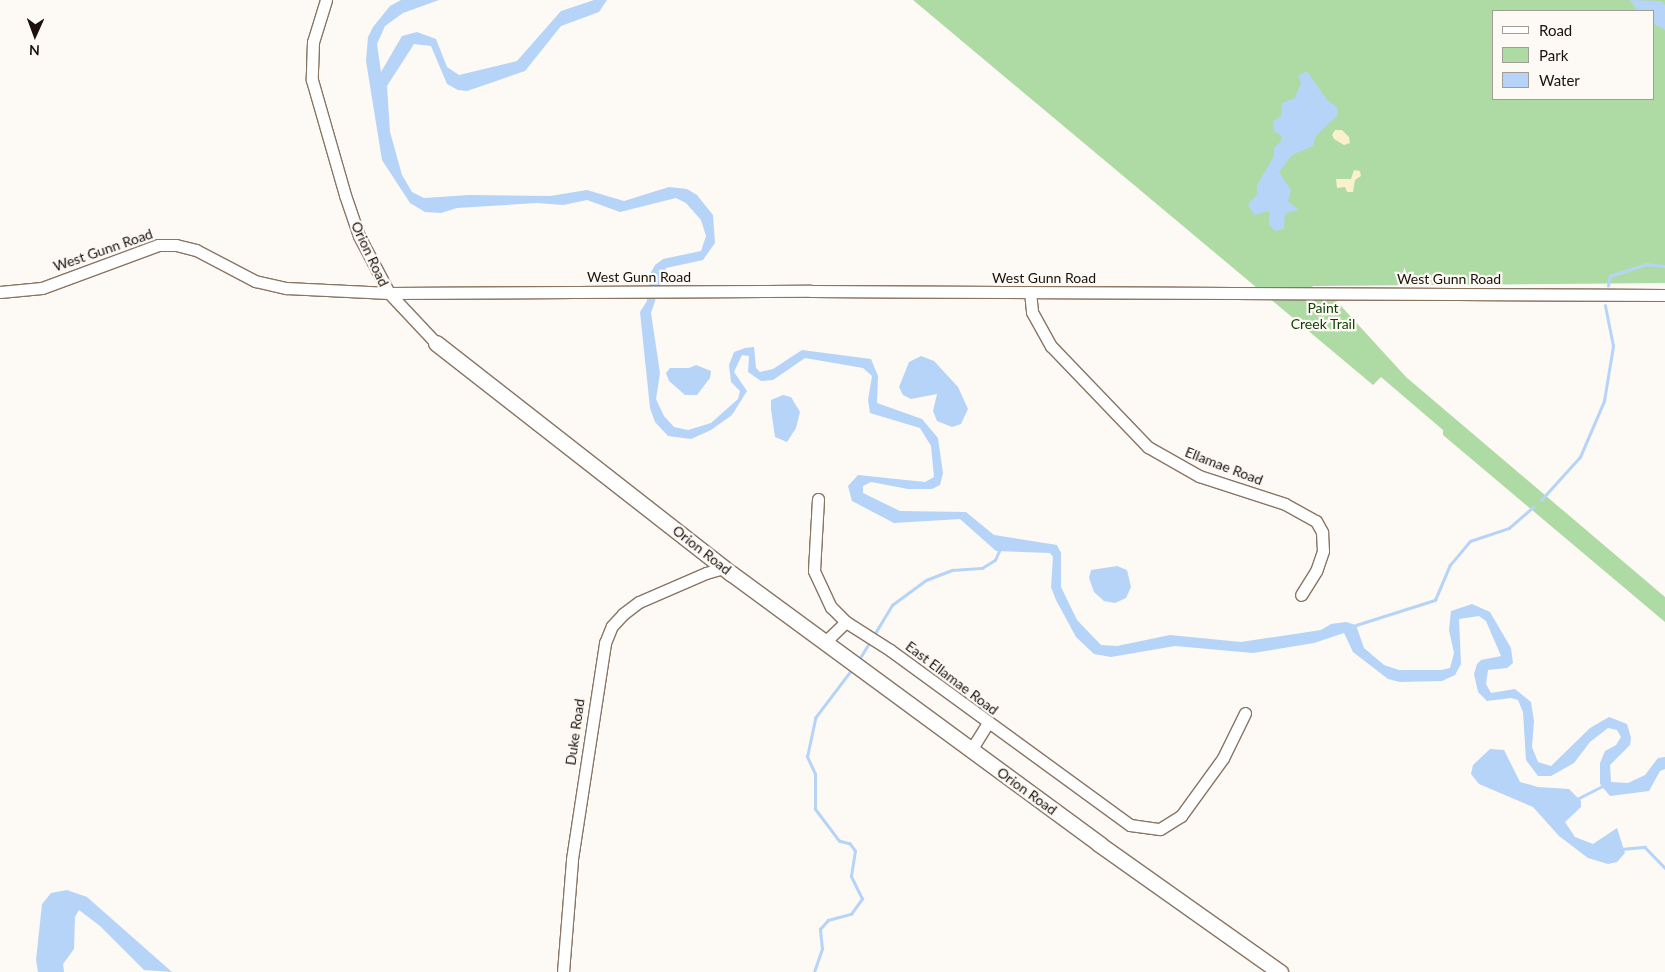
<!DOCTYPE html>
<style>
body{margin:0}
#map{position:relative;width:1665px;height:972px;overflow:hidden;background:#fdf9f5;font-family:Lato,sans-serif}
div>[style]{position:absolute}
.green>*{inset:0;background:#aedaa4}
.sand>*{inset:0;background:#faf0ca}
.water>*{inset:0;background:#b5d4f7}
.stream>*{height:2.5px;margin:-1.25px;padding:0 1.25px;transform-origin:1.25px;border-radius:1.25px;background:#b5d4f7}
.roads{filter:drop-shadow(1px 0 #897563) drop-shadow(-1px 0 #897563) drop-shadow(0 1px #897563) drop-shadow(0 -1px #897563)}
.minor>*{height:11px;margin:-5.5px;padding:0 5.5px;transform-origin:5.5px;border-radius:5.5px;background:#fff}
.major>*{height:15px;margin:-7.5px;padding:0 7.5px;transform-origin:7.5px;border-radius:7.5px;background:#fff}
span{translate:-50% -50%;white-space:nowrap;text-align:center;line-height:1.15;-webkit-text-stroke:4.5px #fdf9f5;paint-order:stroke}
.street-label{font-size:14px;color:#1a120b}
.park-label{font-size:14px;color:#0e3e00}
.legend{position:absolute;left:1492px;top:10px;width:162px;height:90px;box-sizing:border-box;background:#fdf9f5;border:1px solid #a29d97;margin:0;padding:6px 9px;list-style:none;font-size:15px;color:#1a120b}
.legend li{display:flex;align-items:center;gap:10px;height:25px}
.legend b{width:25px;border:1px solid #a29d97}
.north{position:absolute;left:10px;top:10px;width:50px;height:50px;-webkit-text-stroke:4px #fdf9f5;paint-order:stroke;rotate:182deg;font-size:14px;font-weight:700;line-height:20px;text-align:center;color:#1a120b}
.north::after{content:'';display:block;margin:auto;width:18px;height:22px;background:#1a120b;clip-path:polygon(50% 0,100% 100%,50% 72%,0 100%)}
</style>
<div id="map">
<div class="green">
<i style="clip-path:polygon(evenodd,913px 0,1665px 0,1665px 283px,1312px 286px,1323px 295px,1331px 295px,1406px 377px,1665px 597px,1665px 622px,1443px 435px,1443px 430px,1381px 377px,1373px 385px,913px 0,1494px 11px,1654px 11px,1654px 99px,1494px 99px,1494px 11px)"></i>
</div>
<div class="sand">
<i style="clip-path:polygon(1335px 130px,1342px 130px,1349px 137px,1350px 143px,1344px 145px,1334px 139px,1332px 135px)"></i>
<i style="clip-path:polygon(1354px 170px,1360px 171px,1361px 176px,1355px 180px,1353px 192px,1347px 192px,1345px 187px,1337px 188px,1336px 179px,1351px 179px)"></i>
</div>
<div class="water">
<i style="clip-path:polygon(401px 0,439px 0,403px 13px,385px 26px,377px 44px,381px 72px,402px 36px,417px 32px,436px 39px,447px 67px,459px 75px,517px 61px,561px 11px,594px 0,607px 0,599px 12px,561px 26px,525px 71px,467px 91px,458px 90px,447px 84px,431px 46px,414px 44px,387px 86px,390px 132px,402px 175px,412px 192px,424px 198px,469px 195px,550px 196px,587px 190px,624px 201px,669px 187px,687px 189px,697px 195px,713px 215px,715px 243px,703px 260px,666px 268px,651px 313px,660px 373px,656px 399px,664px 416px,674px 427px,688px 430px,711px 423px,738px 399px,740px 391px,731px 382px,729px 365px,734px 352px,745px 348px,754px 347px,756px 368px,760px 372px,773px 369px,802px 350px,871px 359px,878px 376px,877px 403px,922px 419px,938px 438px,943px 473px,940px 485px,932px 489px,908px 489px,871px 482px,863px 486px,863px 493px,900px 511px,966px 512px,994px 535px,1057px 545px,1061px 553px,1061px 587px,1077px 620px,1101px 645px,1117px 646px,1170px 635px,1241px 642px,1321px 630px,1331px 624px,1346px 622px,1356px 625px,1364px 648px,1384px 665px,1399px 670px,1441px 670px,1450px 668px,1454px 653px,1449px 630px,1451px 611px,1472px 604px,1490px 612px,1511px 648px,1513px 663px,1507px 668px,1488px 670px,1486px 684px,1491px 693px,1515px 689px,1531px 702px,1534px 721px,1532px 747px,1538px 762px,1551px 766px,1590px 728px,1609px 717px,1627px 724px,1631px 738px,1630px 745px,1610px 765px,1611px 782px,1628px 783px,1645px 775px,1658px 758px,1665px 757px,1665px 769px,1660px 771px,1649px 791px,1610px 796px,1600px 784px,1600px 763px,1605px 751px,1616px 745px,1621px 737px,1617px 730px,1608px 728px,1590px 742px,1574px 763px,1551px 776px,1538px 776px,1526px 760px,1523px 712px,1518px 700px,1511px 698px,1487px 701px,1478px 692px,1474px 674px,1477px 664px,1481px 660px,1501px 656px,1486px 621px,1479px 616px,1459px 619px,1461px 664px,1455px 675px,1442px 681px,1400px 682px,1388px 679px,1353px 652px,1344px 633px,1314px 643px,1253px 653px,1175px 646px,1111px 657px,1094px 654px,1076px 637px,1056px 600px,1051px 587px,1053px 557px,1050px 553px,996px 551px,960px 519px,894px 523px,852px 501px,848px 486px,858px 475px,925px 482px,934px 477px,931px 446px,920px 428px,870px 413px,868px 400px,872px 376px,863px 368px,805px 358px,773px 380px,761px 381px,748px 372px,749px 356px,742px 355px,734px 372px,747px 391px,732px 415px,711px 430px,691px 439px,668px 436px,655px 422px,650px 408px,640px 312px,647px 301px,649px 276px,655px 265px,663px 259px,701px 251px,706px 236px,701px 220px,686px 203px,676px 198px,620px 212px,587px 200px,563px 205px,537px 203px,457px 208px,441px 213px,425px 212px,410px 203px,382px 160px,366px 61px,368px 37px,373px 27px,390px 6px)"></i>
<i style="clip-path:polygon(1630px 0,1661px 1px,1665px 5px,1665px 30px,1654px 24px,1654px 11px,1638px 11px)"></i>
<i style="clip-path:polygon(1307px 71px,1327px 100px,1337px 107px,1338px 115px,1316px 136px,1313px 146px,1292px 155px,1279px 172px,1291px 190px,1288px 201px,1299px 210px,1285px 213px,1284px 228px,1276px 231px,1269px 226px,1269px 211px,1254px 215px,1248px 204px,1257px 194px,1257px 185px,1274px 156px,1274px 148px,1281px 141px,1282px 136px,1274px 131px,1273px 121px,1281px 116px,1282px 103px,1295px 98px,1301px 83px,1298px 76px)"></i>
<i style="clip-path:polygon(921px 356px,934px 361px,958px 387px,968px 409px,961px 424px,952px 427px,937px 421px,933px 411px,937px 394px,911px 399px,903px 395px,899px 387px,909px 362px)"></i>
<i style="clip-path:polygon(696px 365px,711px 371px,710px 378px,697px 395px,685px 395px,669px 381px,666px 373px,670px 368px,689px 368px)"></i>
<i style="clip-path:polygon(783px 395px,791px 397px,800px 412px,796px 428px,787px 442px,775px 437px,771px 409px,771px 400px)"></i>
<i style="clip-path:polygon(1117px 566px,1127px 570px,1131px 587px,1126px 598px,1115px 603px,1104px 601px,1094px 592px,1089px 578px,1091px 570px)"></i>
<i style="clip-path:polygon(1490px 749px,1504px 750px,1520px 782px,1538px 787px,1569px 789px,1581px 801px,1581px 807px,1565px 822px,1575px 837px,1593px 844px,1617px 828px,1625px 853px,1617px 862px,1608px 864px,1588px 858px,1559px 836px,1533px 807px,1479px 784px,1471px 774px,1473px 765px)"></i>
<i style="clip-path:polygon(67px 890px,87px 897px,172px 972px,144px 970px,100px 926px,79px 910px,75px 917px,74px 949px,63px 964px,64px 972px,38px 972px,36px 960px,42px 904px,51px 893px)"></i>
</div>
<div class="stream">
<i style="left:1608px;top:286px;width:10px;rotate:-79deg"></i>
<i style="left:1610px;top:276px;width:38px;rotate:-18deg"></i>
<i style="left:1646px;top:264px;width:19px;rotate:6deg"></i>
<i style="left:1541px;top:500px;width:58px;rotate:-47.8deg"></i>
<i style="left:1580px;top:457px;width:61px;rotate:-66.8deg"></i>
<i style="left:1604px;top:401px;width:56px;rotate:-80.7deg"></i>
<i style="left:1613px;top:346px;width:41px;rotate:-101.3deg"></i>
<i style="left:1356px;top:625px;width:83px;rotate:-17.6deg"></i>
<i style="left:1435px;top:600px;width:38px;rotate:-67deg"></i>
<i style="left:1450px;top:565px;width:31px;rotate:-50deg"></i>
<i style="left:1470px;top:541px;width:41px;rotate:-18.4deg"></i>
<i style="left:1509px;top:528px;width:32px;rotate:-41deg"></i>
<i style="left:874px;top:635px;width:35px;rotate:-59deg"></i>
<i style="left:892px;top:605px;width:42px;rotate:-36.3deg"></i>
<i style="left:926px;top:580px;width:28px;rotate:-21deg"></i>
<i style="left:952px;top:570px;width:30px;rotate:-4deg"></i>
<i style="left:982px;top:568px;width:15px;rotate:-32deg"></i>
<i style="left:995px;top:560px;width:10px;rotate:-66deg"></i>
<i style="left:858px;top:661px;width:22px;rotate:-58deg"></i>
<i style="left:1577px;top:799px;width:28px;rotate:-27deg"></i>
<i style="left:1621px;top:849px;width:24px;rotate:-5deg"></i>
<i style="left:1645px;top:847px;width:29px;rotate:46deg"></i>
<i style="left:814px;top:972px;width:24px;rotate:-71deg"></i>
<i style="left:822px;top:949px;width:20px;rotate:-96deg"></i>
<i style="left:820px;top:929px;width:12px;rotate:-48deg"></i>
<i style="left:828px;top:920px;width:24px;rotate:-15deg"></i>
<i style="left:851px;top:914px;width:19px;rotate:-54deg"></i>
<i style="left:862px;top:899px;width:25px;rotate:-116deg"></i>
<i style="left:851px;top:876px;width:25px;rotate:-81deg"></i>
<i style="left:855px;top:851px;width:9px;rotate:-126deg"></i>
<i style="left:850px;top:844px;width:11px;rotate:-165deg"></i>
<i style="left:839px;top:841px;width:40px;rotate:-127deg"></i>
<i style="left:815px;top:809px;width:35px;rotate:-90deg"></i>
<i style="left:815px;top:774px;width:19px;rotate:-115deg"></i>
<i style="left:807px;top:757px;width:40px;rotate:-78deg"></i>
<i style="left:815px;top:718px;width:61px;rotate:-52.9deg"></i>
</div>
<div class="roads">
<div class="minor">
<i style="left:326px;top:0;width:44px;rotate:107.2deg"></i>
<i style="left:313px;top:42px;width:38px;rotate:92deg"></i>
<i style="left:312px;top:80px;width:120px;rotate:74deg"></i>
<i style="left:345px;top:195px;width:43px;rotate:71.1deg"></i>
<i style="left:359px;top:236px;width:64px;rotate:62.2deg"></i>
<i style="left:389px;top:293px;width:69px;rotate:46.8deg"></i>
<i style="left:0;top:292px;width:42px;rotate:-5.4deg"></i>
<i style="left:42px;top:288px;width:124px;rotate:-20.3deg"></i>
<i style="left:158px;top:245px;width:18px"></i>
<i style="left:176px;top:245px;width:21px;rotate:14deg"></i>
<i style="left:196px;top:250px;width:67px;rotate:27.7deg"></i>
<i style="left:255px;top:281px;width:32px;rotate:13deg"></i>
<i style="left:286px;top:288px;width:103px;rotate:2.8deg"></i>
<i style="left:389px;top:293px;width:422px;rotate:-0.3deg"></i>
<i style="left:811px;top:291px;width:854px;rotate:0.27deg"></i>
<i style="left:1030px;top:292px;width:20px;rotate:84deg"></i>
<i style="left:1032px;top:312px;width:39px;rotate:61deg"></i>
<i style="left:1051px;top:346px;width:140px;rotate:46.2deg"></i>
<i style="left:1148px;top:447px;width:59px;rotate:29.6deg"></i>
<i style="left:1199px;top:476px;width:90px;rotate:18deg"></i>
<i style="left:1285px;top:504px;width:35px;rotate:29deg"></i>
<i style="left:1316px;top:521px;width:13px;rotate:61deg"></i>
<i style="left:1322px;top:532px;width:19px;rotate:87deg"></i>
<i style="left:1323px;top:551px;width:21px;rotate:109deg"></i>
<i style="left:1316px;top:571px;width:28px;rotate:122deg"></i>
<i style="left:818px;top:499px;width:72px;rotate:93.2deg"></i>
<i style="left:814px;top:571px;width:40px;rotate:65deg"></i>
<i style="left:831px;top:607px;width:21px;rotate:45deg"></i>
<i style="left:846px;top:622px;width:52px;rotate:32.5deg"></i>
<i style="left:890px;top:650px;width:297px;rotate:36.1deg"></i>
<i style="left:1130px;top:825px;width:30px;rotate:8deg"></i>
<i style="left:1160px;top:829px;width:25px;rotate:-32deg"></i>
<i style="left:1181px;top:816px;width:72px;rotate:-54.1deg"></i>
<i style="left:1223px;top:758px;width:50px;rotate:-63.9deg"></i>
<i style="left:825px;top:642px;width:29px;rotate:-44deg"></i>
<i style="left:971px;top:750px;width:32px;rotate:-58deg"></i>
<i style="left:563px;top:972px;width:113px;rotate:-85.4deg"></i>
<i style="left:572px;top:859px;width:219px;rotate:-81.3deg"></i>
<i style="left:605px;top:643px;width:18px;rotate:-68deg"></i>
<i style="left:612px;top:626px;width:16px;rotate:-47deg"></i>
<i style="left:623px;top:614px;width:20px;rotate:-37deg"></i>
<i style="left:639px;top:602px;width:73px;rotate:-23.4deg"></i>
<i style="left:706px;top:573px;width:19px;rotate:-16deg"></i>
</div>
<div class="major">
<i style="left:436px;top:343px;width:375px;rotate:38deg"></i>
<i style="left:732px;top:574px;width:456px;rotate:36.3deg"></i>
<i style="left:1099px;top:844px;width:222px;rotate:35.3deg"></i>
</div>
</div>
<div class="street-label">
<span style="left:103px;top:250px;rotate:-19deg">West Gunn Road</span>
<span style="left:370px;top:254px;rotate:65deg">Orion Road</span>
<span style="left:639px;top:277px">West Gunn Road</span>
<span style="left:1044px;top:278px">West Gunn Road</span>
<span style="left:1449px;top:279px">West Gunn Road</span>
<span style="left:1224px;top:466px;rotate:21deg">Ellamae Road</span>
<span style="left:702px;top:550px;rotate:38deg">Orion Road</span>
<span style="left:952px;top:678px;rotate:37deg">East Ellamae Road</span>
<span style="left:575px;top:732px;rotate:-82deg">Duke Road</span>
<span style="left:1027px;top:791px;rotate:36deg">Orion Road</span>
</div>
<div class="park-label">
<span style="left:1323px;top:316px">Paint<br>Creek Trail</span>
</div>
<ul class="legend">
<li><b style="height:6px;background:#fff"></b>Road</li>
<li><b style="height:14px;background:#aedaa4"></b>Park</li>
<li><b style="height:14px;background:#b5d4f7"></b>Water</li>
</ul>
<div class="north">N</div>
</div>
